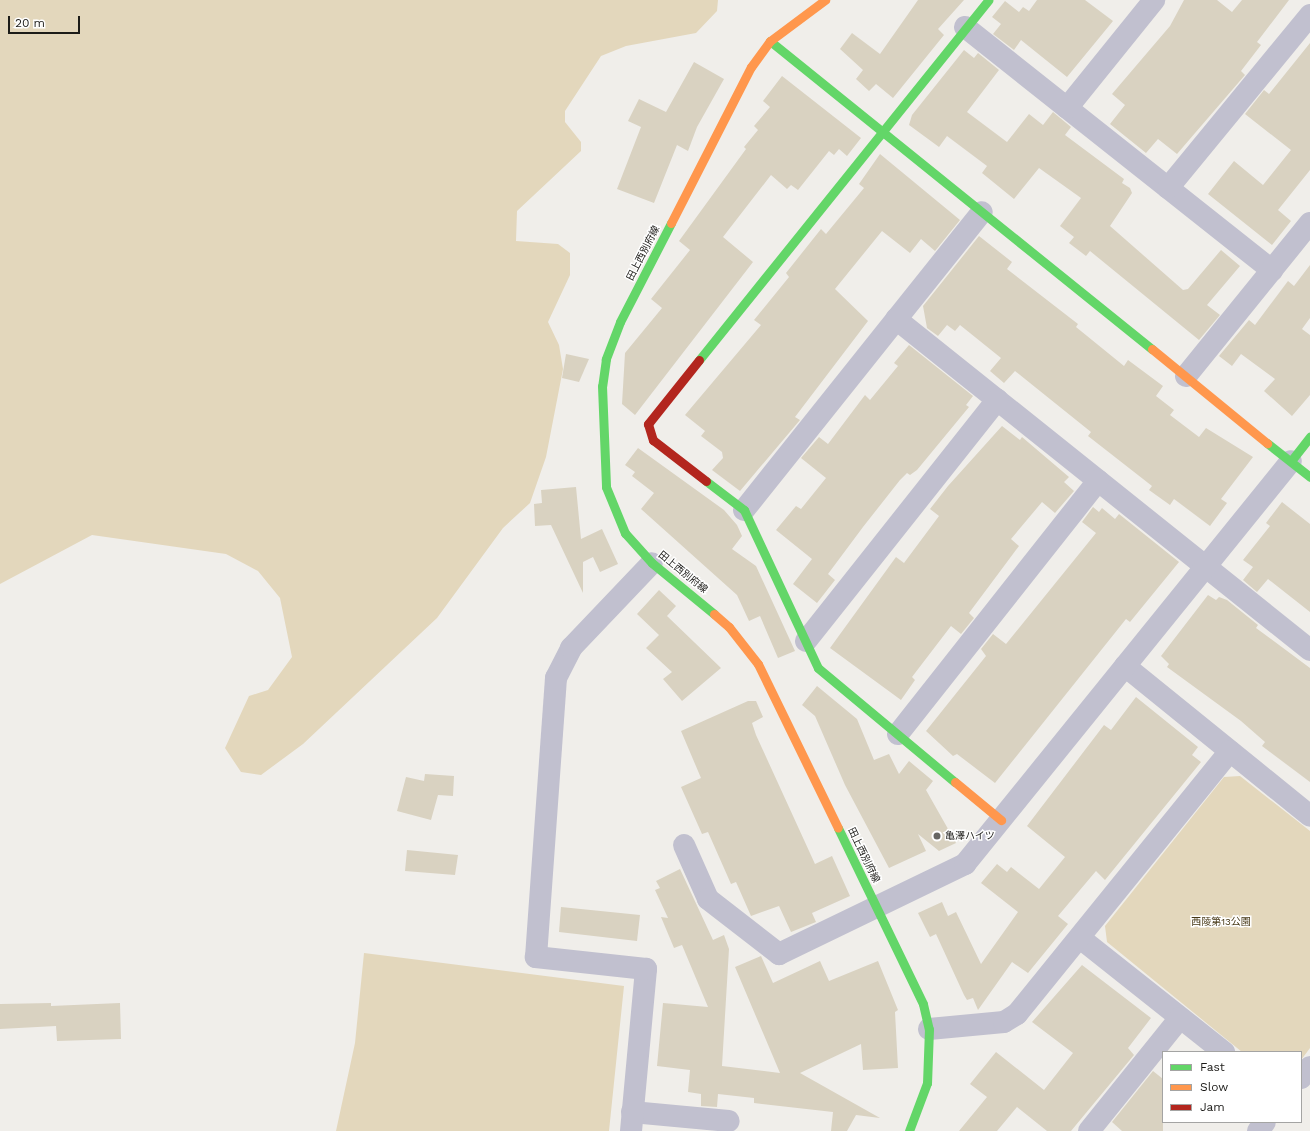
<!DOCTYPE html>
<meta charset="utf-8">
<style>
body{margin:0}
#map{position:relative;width:1310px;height:1131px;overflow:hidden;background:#f0eeea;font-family:"Work Sans","Noto Sans JP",sans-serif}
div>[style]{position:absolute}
.green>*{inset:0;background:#e3d7bc}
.building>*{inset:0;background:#d9d2c1}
.street>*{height:22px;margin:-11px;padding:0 11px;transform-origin:11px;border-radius:11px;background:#c1c0cf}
.fast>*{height:9px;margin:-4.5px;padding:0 4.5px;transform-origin:4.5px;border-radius:4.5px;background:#63d668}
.slow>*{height:9px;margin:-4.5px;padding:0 4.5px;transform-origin:4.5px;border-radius:4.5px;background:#ff974d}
.jam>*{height:9px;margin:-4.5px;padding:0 4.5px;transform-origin:4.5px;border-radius:4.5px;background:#b3261e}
.dots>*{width:11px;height:11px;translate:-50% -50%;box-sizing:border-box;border:2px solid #fff;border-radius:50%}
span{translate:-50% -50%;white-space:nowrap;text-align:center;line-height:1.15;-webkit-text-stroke:3px #fff;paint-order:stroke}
.street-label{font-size:10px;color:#1c1b18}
.poi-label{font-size:10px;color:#1c1b18}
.left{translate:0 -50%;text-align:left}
.park-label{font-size:10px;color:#463715}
.legend{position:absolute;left:1162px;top:1051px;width:140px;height:72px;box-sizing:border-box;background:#fff;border:1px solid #a4a4a3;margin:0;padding:5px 7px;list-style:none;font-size:12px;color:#1c1b18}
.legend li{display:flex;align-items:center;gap:8px;height:20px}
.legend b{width:20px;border:1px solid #a4a4a3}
.scale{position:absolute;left:8px;top:16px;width:72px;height:18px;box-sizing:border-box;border:2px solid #1c1b18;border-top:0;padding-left:5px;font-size:12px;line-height:14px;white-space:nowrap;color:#1c1b18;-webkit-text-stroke:3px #fff;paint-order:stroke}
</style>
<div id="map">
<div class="green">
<i style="clip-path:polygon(0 0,718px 0,717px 11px,696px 33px,626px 46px,601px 56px,565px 111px,565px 122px,581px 142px,581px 151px,517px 211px,516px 241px,558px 244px,570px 253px,570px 275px,548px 322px,559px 345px,563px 369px,546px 457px,530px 503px,503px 528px,437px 618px,303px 744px,261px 775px,241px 772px,225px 748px,249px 696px,268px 690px,292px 657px,280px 598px,258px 571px,226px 554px,92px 535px,0 584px)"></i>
<i style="clip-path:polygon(1240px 776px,1310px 831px,1310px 1048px,1301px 1060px,1301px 1052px,1242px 1052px,1107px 942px,1105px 926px,1224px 777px)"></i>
<i style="clip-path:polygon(364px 953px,624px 986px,609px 1131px,336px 1131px,355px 1043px)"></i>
</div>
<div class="building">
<i style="clip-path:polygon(918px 0,964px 0,938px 29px,944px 35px,893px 98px,876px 84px,869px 91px,856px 79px,863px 70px,840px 49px,852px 33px,880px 54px)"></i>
<i style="clip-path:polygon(1037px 0,1085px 0,1113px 21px,1067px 77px,1021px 40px,1014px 50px,993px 34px,1001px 24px,992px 17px,1005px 1px,1019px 12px,1023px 7px,1029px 11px)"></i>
<i style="clip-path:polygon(1184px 0,1217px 0,1232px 12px,1242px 0,1289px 0,1257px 42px,1261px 45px,1241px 71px,1245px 75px,1177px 154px,1158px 139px,1146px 153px,1110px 124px,1125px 105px,1112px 94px,1170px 26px)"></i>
<i style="clip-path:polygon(1310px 43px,1310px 170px,1278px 210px,1291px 221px,1272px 245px,1208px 194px,1234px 161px,1263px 185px,1291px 150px,1245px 114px,1264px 90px,1269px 94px)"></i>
<i style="clip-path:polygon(964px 50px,974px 58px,978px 53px,999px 70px,967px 112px,1007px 142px,1029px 114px,1043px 125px,1053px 112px,1071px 127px,1065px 135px,1124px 179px,1122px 183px,1130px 188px,1132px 193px,1110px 226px,1183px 290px,1188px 289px,1221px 250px,1240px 266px,1207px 305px,1220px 315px,1199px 340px,1090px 251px,1086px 256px,1069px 243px,1074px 237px,1060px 226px,1081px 198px,1039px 168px,1014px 199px,982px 173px,987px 166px,947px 136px,939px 147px,909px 125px,912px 115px)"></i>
<i style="clip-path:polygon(694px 62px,724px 79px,697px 127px,688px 151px,677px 145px,654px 203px,617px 189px,641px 127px,628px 121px,639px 99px,666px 112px)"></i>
<i style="clip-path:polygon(782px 76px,861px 138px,847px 156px,839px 149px,834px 155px,829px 151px,798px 190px,791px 185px,787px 189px,771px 175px,723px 237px,753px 262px,635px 415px,622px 404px,625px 353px,662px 308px,651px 299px,690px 250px,679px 241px,746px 149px,744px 147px,758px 130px,754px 126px,770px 107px,763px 101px)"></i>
<i style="clip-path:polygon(880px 154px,960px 220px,935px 251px,921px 239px,910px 253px,882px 231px,835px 289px,868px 321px,795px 417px,800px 420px,740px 491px,712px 470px,723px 458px,722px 452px,701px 436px,705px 431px,685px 415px,761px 325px,754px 320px,789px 277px,786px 273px,821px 229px,826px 234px,864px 188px,859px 184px)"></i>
<i style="clip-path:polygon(979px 236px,1012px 262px,1007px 269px,1078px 324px,1076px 327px,1124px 366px,1128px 360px,1163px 386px,1156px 396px,1174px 410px,1170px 415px,1199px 437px,1206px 428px,1253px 457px,1221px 499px,1227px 503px,1210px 526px,1174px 499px,1170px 505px,1149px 490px,1152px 486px,1088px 436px,1091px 432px,1015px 371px,1004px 383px,990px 371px,1001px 358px,960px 325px,955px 331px,947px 325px,938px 336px,927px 328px,923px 306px)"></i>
<i style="clip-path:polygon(1310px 265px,1310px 318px,1302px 329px,1310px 335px,1310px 395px,1292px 416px,1264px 391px,1275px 379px,1241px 354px,1232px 366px,1219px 356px,1249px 320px,1255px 325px,1288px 281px,1294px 286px)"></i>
<i style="clip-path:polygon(909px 345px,973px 396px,966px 405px,969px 407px,917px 470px,910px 475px,907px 473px,900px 480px,863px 527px,828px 574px,835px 580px,817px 603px,793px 584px,812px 559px,776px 530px,796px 506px,801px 509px,826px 478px,801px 458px,819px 437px,828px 444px,865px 395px,870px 400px,898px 366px,894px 363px)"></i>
<i style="clip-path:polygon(566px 354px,589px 359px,579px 382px,562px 378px)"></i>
<i style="clip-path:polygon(1002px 426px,1020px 440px,1022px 437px,1069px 477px,1064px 482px,1074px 491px,1055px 513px,1042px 502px,1011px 539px,1019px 546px,969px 613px,974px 618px,961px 634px,951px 626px,912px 677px,915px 680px,901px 700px,830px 648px,896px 557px,904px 563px,939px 516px,930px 509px,948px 486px)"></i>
<i style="clip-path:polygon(638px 448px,724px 510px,737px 525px,742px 536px,732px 549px,756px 566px,795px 651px,778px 658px,760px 616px,749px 621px,737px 595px,641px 509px,654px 493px,632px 476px,635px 472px,625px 465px)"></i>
<i style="clip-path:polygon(576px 487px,581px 539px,602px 529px,618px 564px,600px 572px,593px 557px,583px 562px,583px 593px,551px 525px,535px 526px,534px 504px,542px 503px,541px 490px)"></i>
<i style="clip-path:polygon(1282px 502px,1310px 524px,1310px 612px,1268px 579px,1257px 592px,1243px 580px,1253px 567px,1243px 560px,1270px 526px,1266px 523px)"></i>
<i style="clip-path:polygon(1093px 507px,1099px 512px,1102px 508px,1115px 519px,1119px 514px,1179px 562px,1130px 622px,1126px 619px,995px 783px,957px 754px,953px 756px,926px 731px,986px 656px,981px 649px,993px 634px,1006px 644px,1096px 533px,1082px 522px)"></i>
<i style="clip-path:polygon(659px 590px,676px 606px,667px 616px,721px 668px,682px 701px,663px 679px,672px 672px,646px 648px,659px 635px,637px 614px)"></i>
<i style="clip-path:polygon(1208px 595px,1216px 600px,1219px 597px,1227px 600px,1258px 625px,1256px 628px,1310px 668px,1310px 782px,1262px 746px,1265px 742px,1241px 721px,1167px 667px,1169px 664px,1161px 656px)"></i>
<i style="clip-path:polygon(817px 686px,857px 719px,874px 760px,889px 754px,899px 774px,909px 761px,933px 781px,926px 790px,956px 843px,939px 851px,918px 834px,926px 851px,889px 868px,845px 785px,815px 716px,802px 705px)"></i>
<i style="clip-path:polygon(1136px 697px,1198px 747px,1192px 755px,1201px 762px,1105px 880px,1096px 871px,1058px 916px,1068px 924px,1028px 973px,1012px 962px,978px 1010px,973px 998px,967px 1000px,964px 995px,936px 934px,930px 937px,918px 913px,942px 902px,948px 916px,956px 912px,981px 964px,1018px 912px,981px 883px,997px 864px,1007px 872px,1011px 867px,1039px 889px,1065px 857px,1027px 826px,1104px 725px,1111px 730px)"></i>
<i style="clip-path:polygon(748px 701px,756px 701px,763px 717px,752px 723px,756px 735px,815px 864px,832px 856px,850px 896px,812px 913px,816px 922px,791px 932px,779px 906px,751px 916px,736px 882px,731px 884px,708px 832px,702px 834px,681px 787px,701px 778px,681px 731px)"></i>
<i style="clip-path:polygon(425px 774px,454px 776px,453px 796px,438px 795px,431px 820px,397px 811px,406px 777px,424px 781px)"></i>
<i style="clip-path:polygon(407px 850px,458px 855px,455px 875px,405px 871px)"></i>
<i style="clip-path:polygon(680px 869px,713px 940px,724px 935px,729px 949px,722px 1066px,780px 1073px,735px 967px,761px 956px,773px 983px,820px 961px,829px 981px,878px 961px,898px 1010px,895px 1012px,898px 1068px,863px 1070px,861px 1044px,800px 1073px,880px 1118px,856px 1115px,847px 1131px,831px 1131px,833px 1112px,754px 1103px,754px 1098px,718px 1094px,717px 1107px,701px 1106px,701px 1094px,688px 1092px,690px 1070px,657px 1066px,663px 1003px,708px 1007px,682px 945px,674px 948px,661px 917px,668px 918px,655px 890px,660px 888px,656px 881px)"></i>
<i style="clip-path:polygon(561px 907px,640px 915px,637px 941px,559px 932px)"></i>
<i style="clip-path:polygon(1082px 965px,1151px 1018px,1128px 1048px,1134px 1055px,1071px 1131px,1047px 1131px,1017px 1107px,997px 1131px,959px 1131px,987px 1097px,970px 1084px,996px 1052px,1044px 1090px,1073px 1053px,1032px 1022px)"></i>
<i style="clip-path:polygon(51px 1003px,51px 1006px,120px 1003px,121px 1039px,57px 1041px,56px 1026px,0 1029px,0 1004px)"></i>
<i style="clip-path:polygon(1153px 1071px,1163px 1079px,1163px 1131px,1122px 1131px,1112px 1122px)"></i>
</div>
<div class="street">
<i style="left:965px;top:27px;width:392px;rotate:38.4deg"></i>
<i style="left:1067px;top:108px;width:139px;rotate:-51.1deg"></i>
<i style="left:1168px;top:188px;width:224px;rotate:-50.6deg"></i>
<i style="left:896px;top:319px;width:530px;rotate:38.64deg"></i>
<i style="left:1186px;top:376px;width:197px;rotate:-51deg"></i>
<i style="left:744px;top:510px;width:381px;rotate:-51.4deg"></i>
<i style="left:806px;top:641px;width:308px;rotate:-51.6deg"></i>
<i style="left:1125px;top:666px;width:238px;rotate:39deg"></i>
<i style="left:898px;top:734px;width:323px;rotate:-51.7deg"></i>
<i style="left:684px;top:845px;width:59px;rotate:66deg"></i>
<i style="left:708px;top:899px;width:90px;rotate:37.8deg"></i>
<i style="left:779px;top:954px;width:207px;rotate:-25.8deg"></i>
<i style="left:965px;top:864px;width:518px;rotate:-51.03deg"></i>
<i style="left:1080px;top:938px;width:184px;rotate:38.4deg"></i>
<i style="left:929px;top:1029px;width:75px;rotate:-5.3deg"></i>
<i style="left:1004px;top:1022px;width:15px;rotate:-32deg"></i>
<i style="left:1017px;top:1014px;width:338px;rotate:-51deg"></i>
<i style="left:1301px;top:1078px;width:14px;rotate:-51deg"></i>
<i style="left:632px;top:1112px;width:97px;rotate:5.3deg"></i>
<i style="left:631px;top:1131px;width:163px;rotate:-84.7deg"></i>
<i style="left:646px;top:969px;width:111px;rotate:-173.8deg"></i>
<i style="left:536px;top:957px;width:280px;rotate:-85.9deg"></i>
<i style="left:556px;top:678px;width:34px;rotate:-63deg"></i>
<i style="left:571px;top:648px;width:117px;rotate:-46.4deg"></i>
<i style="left:1089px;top:1131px;width:145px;rotate:-51.2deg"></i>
<i style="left:1258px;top:1131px;width:11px;rotate:-52deg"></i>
</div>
<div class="fast">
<i style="left:770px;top:41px;width:491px;rotate:38.9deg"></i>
<i style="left:671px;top:223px;width:111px;rotate:117.3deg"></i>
<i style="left:620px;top:322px;width:40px;rotate:111deg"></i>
<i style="left:606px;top:359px;width:27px;rotate:98deg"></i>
<i style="left:602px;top:386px;width:101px;rotate:87.7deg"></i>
<i style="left:606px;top:487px;width:50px;rotate:67.6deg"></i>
<i style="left:625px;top:533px;width:40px;rotate:48deg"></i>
<i style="left:652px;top:563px;width:80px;rotate:39.4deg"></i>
<i style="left:699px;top:360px;width:462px;rotate:-51.2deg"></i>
<i style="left:1267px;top:443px;width:55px;rotate:38.3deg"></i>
<i style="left:1291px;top:461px;width:31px;rotate:-52deg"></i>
<i style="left:706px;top:481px;width:48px;rotate:37.3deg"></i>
<i style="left:744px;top:510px;width:174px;rotate:64.9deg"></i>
<i style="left:818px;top:668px;width:178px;rotate:39.8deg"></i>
<i style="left:838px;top:828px;width:195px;rotate:64.2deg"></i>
<i style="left:923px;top:1004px;width:26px;rotate:77deg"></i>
<i style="left:929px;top:1029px;width:54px;rotate:92.1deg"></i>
<i style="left:927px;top:1083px;width:51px;rotate:110.6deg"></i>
</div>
<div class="slow">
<i style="left:671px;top:223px;width:175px;rotate:-62.9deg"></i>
<i style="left:751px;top:67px;width:32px;rotate:-54deg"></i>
<i style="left:770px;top:41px;width:69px;rotate:-36.7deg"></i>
<i style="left:1152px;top:349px;width:149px;rotate:39.3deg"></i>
<i style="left:714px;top:614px;width:20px;rotate:41deg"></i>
<i style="left:729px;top:627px;width:47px;rotate:51.9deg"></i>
<i style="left:758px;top:664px;width:182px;rotate:64deg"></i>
<i style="left:955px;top:782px;width:60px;rotate:39.6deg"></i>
</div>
<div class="jam">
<i style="left:699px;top:360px;width:82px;rotate:128.6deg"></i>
<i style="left:648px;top:424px;width:17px;rotate:73deg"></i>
<i style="left:653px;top:440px;width:67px;rotate:37.7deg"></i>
</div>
<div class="dots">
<i style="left:937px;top:836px;background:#666562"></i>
</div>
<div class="street-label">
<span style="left:643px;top:253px;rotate:-63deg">田上西別府線</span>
<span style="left:683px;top:572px;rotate:39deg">田上西別府線</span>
<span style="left:864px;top:855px;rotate:64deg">田上西別府線</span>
</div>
<div class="poi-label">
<span class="left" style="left:945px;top:836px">亀澤ハイツ</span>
</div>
<div class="park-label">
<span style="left:1221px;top:922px">西陵第13公園</span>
</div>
<ul class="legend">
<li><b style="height:5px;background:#63d668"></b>Fast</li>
<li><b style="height:5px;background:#ff974d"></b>Slow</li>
<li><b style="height:5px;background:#b3261e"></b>Jam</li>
</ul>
<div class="scale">20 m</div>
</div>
